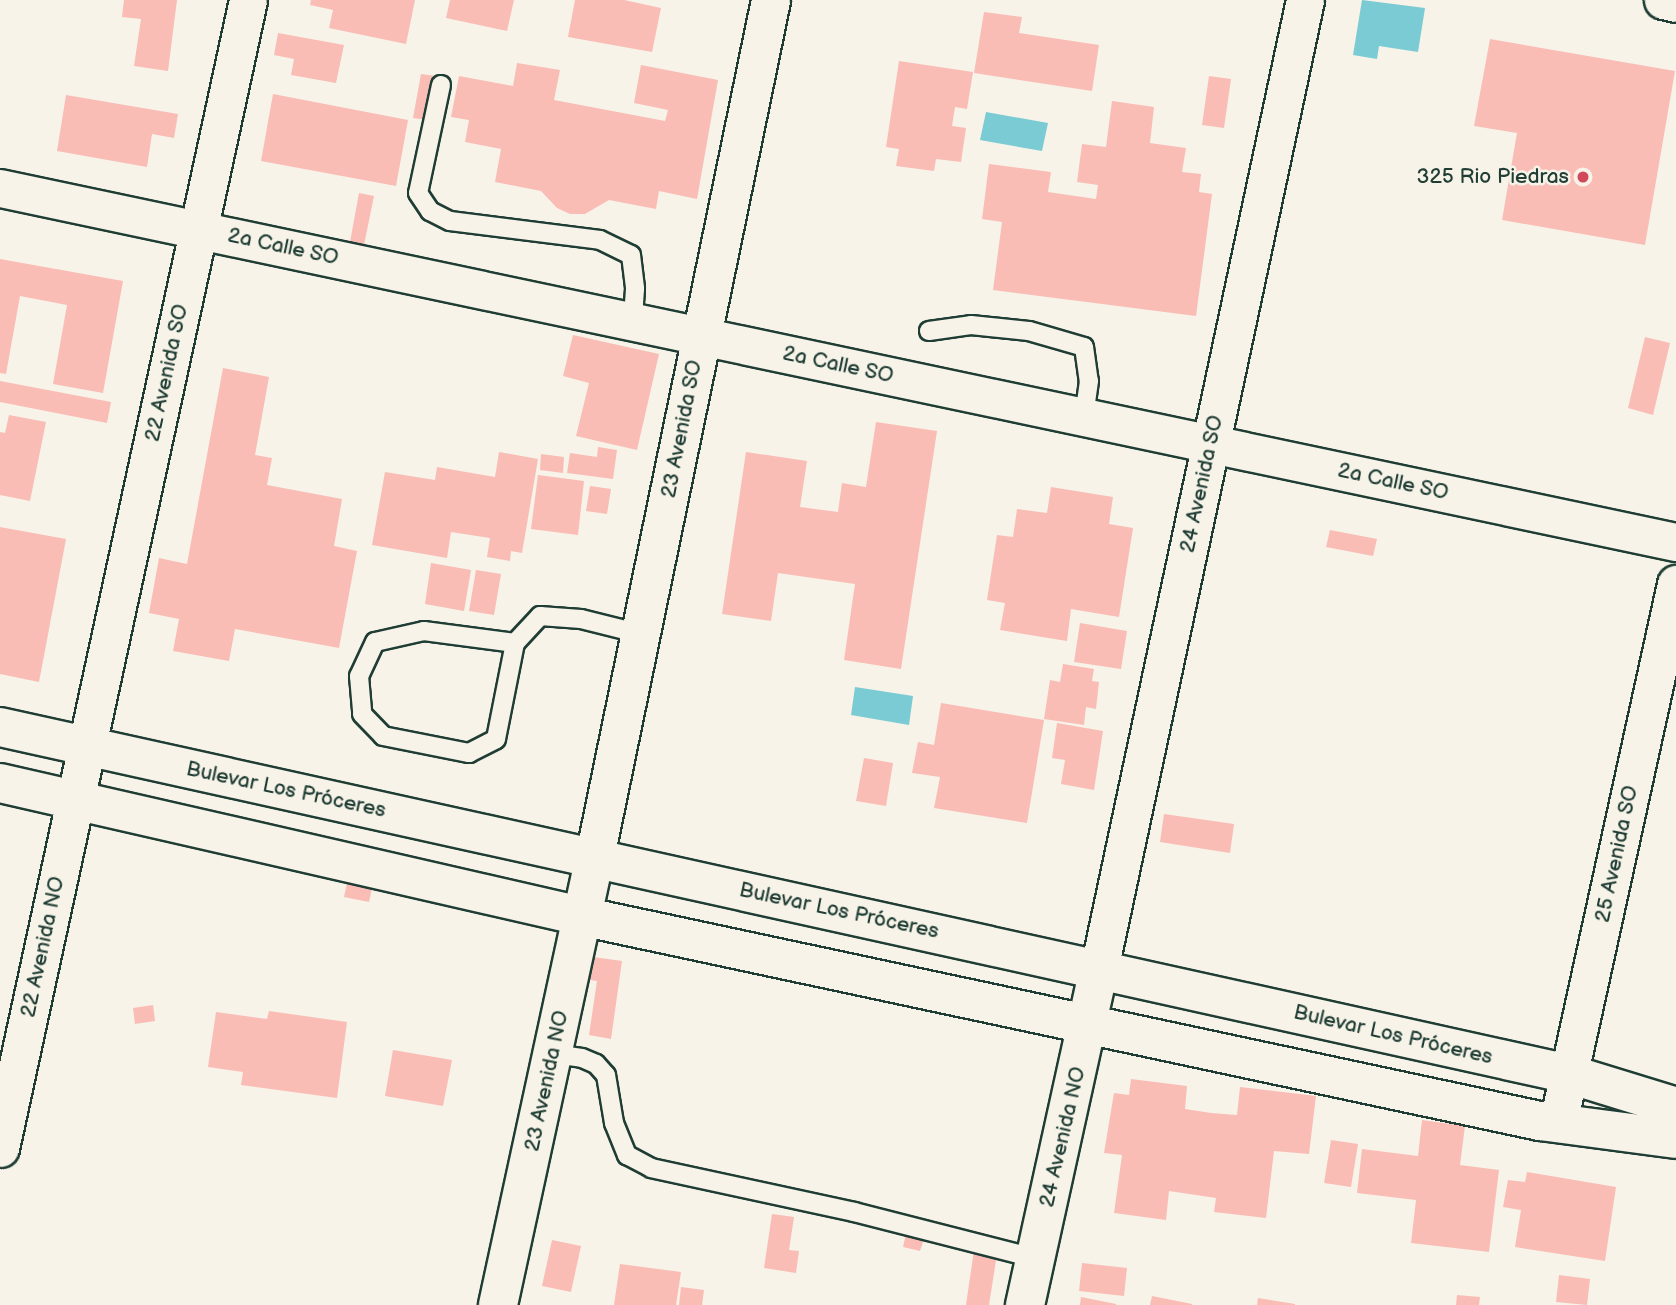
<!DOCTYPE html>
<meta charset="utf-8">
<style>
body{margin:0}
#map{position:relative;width:1676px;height:1305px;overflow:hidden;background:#f7f3e8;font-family:"Balsamiq Sans",sans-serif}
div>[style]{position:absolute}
.water>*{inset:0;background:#7acbd3}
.building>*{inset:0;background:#f9bdb6}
.roads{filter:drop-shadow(2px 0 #1f3d34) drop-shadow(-2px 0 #1f3d34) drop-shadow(0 2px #1f3d34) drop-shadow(0 -2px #1f3d34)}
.lane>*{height:18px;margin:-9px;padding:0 9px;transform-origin:9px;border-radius:9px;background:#f7f3e8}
.street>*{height:37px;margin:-18.5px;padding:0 18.5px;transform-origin:18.5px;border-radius:18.5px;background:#f7f3e8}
.secondary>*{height:38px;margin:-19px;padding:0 19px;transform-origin:19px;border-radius:19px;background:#f7f3e8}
.dots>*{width:19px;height:19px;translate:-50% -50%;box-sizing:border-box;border:4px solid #f7f3e8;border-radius:50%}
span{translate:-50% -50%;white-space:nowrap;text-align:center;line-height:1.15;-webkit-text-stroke:5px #f7f3e8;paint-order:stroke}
.poi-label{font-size:21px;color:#1f3d34}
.right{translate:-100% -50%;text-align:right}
.street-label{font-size:21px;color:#1f3d34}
</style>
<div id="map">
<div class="water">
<i style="clip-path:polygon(1362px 0,1425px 8px,1418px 52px,1379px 46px,1377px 59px,1353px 55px)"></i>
<i style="clip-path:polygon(986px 112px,1048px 123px,1042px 151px,980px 140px)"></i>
<i style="clip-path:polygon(855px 687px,913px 696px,909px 725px,851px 715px)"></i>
</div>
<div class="building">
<i style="clip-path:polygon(124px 0,177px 0,168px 71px,134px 66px,141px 19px,122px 17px)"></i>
<i style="clip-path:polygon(311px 0,415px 0,406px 44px,329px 28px,333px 10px,310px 5px)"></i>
<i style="clip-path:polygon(450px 0,514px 0,507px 31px,446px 18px)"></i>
<i style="clip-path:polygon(575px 0,624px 0,661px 8px,652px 52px,568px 37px)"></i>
<i style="clip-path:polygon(984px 12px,1022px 17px,1019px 33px,1099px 45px,1092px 91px,974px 73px)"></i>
<i style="clip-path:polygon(278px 33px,344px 45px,336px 83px,291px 75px,294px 59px,274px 55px)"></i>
<i style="clip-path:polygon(1490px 39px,1675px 71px,1645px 245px,1502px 220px,1517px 133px,1474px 126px)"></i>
<i style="clip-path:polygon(899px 61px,973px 72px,967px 109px,955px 107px,952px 126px,966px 128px,961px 162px,936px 159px,934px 171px,896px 166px,899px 149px,886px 147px)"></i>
<i style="clip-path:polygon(517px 63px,560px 70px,554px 100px,665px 121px,668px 110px,634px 103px,641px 65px,718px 80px,697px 199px,659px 191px,656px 209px,609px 200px,585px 214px,570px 214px,557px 208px,541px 191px,495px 182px,501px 149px,465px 142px,469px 120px,451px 117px,459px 76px,513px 86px)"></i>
<i style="clip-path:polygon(421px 74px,436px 76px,428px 120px,413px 118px)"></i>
<i style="clip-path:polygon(1209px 76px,1231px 79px,1224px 128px,1202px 125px)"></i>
<i style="clip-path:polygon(273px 94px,408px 120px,396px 186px,261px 161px)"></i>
<i style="clip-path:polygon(66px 95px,178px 114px,174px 138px,152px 134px,147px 167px,57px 151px)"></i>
<i style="clip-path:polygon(1112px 101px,1154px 107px,1150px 143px,1186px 148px,1182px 172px,1201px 174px,1199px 192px,1212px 194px,1196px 316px,993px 290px,1002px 222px,982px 219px,989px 164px,1051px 172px,1048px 192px,1096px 199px,1098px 185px,1077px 182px,1082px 144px,1106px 147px)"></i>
<i style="clip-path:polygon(359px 193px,374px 196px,364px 245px,350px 242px)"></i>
<i style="clip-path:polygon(0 259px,123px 281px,103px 393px,53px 384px,67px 305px,20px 296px,6px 374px,0 373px)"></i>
<i style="clip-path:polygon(573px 335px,659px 354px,637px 450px,576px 436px,589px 383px,563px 376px)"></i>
<i style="clip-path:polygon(1645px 337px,1670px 343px,1653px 415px,1628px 408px)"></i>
<i style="clip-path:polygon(223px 368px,269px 377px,255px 455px,272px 458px,267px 485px,342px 499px,334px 546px,357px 551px,339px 648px,235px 629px,229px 661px,173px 651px,179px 619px,149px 613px,159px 558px,187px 564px)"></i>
<i style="clip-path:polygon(0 381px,111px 402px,107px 423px,0 402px)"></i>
<i style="clip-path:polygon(9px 415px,46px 422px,30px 501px,0 495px,0 432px,5px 433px)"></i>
<i style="clip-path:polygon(876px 422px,937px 431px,901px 669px,844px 660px,855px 584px,778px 573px,771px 621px,722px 614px,746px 452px,807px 461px,800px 507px,838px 512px,842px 483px,866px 487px)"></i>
<i style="clip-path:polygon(598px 447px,617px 450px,613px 479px,567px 473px,570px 453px,597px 457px)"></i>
<i style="clip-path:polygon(499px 452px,538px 459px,522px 553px,511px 551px,510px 561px,487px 557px,490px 538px,451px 532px,447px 558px,372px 545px,385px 472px,435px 480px,437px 467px,495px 477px)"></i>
<i style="clip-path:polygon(541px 454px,564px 457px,563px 473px,540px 470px)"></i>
<i style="clip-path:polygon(538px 475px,584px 481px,578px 535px,531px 529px)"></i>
<i style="clip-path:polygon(590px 486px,611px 489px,607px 514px,586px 511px)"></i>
<i style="clip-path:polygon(1051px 487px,1113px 497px,1109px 524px,1133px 528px,1119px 617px,1071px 609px,1067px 641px,1000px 630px,1005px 603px,987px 600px,997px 535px,1013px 537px,1017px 509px,1047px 513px)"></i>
<i style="clip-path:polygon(0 527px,66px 539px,39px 682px,0 674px)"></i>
<i style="clip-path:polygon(1330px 530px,1377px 539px,1373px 556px,1326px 547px)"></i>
<i style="clip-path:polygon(431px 563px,471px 570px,464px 611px,425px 604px)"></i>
<i style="clip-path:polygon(476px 570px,501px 574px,494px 615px,469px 611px)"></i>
<i style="clip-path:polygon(1080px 623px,1127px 631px,1121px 669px,1074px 662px)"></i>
<i style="clip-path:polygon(1063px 664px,1094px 669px,1092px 681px,1099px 682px,1096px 709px,1086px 707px,1084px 725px,1044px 719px,1050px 680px,1060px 682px)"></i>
<i style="clip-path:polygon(941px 703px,1044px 720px,1027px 823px,934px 808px,940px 777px,912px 773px,918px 742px,934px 745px)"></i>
<i style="clip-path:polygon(1057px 723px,1103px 731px,1094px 790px,1061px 784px,1065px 760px,1052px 758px)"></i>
<i style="clip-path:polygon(864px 758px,893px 763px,886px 806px,856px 801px)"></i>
<i style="clip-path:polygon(1164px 814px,1234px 824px,1230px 853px,1160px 842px)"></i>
<i style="clip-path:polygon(348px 878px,373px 883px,369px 902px,344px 897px)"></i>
<i style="clip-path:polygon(579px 955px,622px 961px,611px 1039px,589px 1035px,597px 981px,576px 978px)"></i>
<i style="clip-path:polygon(153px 1005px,155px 1021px,135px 1024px,133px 1008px)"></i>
<i style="clip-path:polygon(269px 1011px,347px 1022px,337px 1098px,241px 1085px,243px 1072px,208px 1067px,216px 1012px,267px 1019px)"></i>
<i style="clip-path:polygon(393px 1050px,452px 1060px,443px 1106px,385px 1096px)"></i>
<i style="clip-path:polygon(1131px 1079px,1187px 1086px,1185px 1109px,1211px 1113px,1237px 1115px,1240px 1087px,1316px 1096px,1309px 1154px,1274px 1151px,1266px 1218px,1214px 1212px,1216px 1198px,1169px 1191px,1166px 1220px,1114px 1213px,1122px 1155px,1104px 1153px,1114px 1093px,1129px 1095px)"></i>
<i style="clip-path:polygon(1422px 1120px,1465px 1126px,1460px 1165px,1499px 1170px,1489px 1252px,1411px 1243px,1416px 1200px,1357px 1193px,1362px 1149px,1418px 1156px)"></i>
<i style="clip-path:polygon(1331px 1140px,1358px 1144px,1351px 1187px,1324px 1183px)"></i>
<i style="clip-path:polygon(1527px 1172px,1616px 1187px,1605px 1261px,1515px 1247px,1521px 1210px,1503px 1207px,1508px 1180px,1525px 1182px)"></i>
<i style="clip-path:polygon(772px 1214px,794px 1217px,789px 1250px,799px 1251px,796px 1273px,764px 1268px)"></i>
<i style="clip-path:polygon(906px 1234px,924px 1239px,920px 1251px,903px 1247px)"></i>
<i style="clip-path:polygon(552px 1240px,581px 1246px,571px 1292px,542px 1286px)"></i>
<i style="clip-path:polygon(974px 1250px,997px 1254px,989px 1305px,966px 1305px)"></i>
<i style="clip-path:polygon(1082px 1263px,1127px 1268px,1124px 1296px,1079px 1291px)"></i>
<i style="clip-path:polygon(620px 1264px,681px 1272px,676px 1305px,614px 1305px)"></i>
<i style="clip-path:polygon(1559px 1275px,1590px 1279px,1587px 1305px,1556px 1302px)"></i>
<i style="clip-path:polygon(681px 1287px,704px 1290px,702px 1305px,679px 1305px)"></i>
<i style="clip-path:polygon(1457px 1295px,1480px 1297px,1479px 1305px,1456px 1305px)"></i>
<i style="clip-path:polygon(1152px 1296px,1192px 1304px,1192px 1305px,1150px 1305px)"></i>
<i style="clip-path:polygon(1081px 1297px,1116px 1304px,1116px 1305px,1080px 1305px)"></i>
<i style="clip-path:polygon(1258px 1298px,1295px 1304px,1295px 1305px,1257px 1305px)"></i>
</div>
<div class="roads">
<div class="lane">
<i style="left:441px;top:85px;width:110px;rotate:102deg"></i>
<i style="left:418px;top:193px;width:22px;rotate:56deg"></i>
<i style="left:430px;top:211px;width:22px;rotate:27deg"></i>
<i style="left:450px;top:221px;width:151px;rotate:7.2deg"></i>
<i style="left:600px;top:240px;width:34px;rotate:26deg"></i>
<i style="left:631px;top:255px;width:34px;rotate:83deg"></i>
<i style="left:635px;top:289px;width:32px;rotate:94deg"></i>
<i style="left:929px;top:331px;width:42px;rotate:-8.1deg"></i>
<i style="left:971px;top:325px;width:58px;rotate:5.9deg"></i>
<i style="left:1029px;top:331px;width:57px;rotate:16.2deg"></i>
<i style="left:1084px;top:347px;width:34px;rotate:82deg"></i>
<i style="left:1089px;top:381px;width:36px;rotate:98deg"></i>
<i style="left:515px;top:643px;width:92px;rotate:-172.5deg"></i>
<i style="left:424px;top:631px;width:50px;rotate:167.3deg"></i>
<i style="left:375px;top:642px;width:38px;rotate:115deg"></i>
<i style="left:359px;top:676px;width:38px;rotate:85deg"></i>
<i style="left:362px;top:714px;width:30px;rotate:46deg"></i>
<i style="left:383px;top:736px;width:88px;rotate:11.2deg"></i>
<i style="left:469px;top:753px;width:30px;rotate:-27deg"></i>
<i style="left:496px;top:739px;width:98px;rotate:-78.8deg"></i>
<i style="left:515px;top:643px;width:37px;rotate:-47deg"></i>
<i style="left:540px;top:616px;width:41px;rotate:4.2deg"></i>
<i style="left:581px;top:619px;width:62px;rotate:14deg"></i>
<i style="left:554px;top:1054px;width:28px;rotate:8deg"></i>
<i style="left:582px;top:1058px;width:15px;rotate:23deg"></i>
<i style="left:596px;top:1064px;width:15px;rotate:48deg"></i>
<i style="left:606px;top:1075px;width:49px;rotate:80.5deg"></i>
<i style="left:614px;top:1123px;width:35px;rotate:68deg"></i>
<i style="left:627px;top:1155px;width:27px;rotate:28deg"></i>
<i style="left:651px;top:1168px;width:208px;rotate:12.2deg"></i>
<i style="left:854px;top:1212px;width:187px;rotate:14.3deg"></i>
</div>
<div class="street">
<i style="left:1663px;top:0;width:13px;rotate:13deg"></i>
<i style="left:0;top:188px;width:1713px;rotate:11.93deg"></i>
<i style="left:1099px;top:969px;width:991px;rotate:-78deg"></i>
<i style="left:1558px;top:1123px;width:552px;rotate:-77.65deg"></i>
<i style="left:0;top:1148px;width:1174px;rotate:-77.81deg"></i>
</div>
<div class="secondary">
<i style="left:0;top:727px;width:1607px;rotate:12.47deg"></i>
<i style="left:1569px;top:1074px;width:112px;rotate:17.1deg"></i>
<i style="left:0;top:783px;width:596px;rotate:12.89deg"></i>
<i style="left:581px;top:916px;width:981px;rotate:12.07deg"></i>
<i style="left:1540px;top:1121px;width:137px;rotate:7.5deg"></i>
<i style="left:498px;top:1305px;width:458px;rotate:-77.8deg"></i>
<i style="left:595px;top:857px;width:875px;rotate:-78.39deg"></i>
<i style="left:1025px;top:1305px;width:344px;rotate:-77.6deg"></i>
</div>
</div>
<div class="dots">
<i style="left:1583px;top:177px;background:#d1495b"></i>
</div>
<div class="poi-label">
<span class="right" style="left:1569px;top:177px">325 Rio Piedras</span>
</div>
<div class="street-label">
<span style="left:283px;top:247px;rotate:12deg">2a Calle SO</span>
<span style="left:838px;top:365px;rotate:12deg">2a Calle SO</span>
<span style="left:167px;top:373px;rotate:-78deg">22 Avenida SO</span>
<span style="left:682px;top:429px;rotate:-79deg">23 Avenida SO</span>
<span style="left:1393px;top:482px;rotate:12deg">2a Calle SO</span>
<span style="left:1202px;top:484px;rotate:-78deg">24 Avenida SO</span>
<span style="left:286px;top:790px;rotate:12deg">Bulevar Los Próceres</span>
<span style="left:1617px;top:854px;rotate:-78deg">25 Avenida SO</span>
<span style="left:839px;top:911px;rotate:12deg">Bulevar Los Próceres</span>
<span style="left:43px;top:947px;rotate:-78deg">22 Avenida NO</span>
<span style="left:1393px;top:1035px;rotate:13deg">Bulevar Los Próceres</span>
<span style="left:547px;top:1081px;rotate:-78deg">23 Avenida NO</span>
<span style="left:1063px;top:1137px;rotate:-77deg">24 Avenida NO</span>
</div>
</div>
